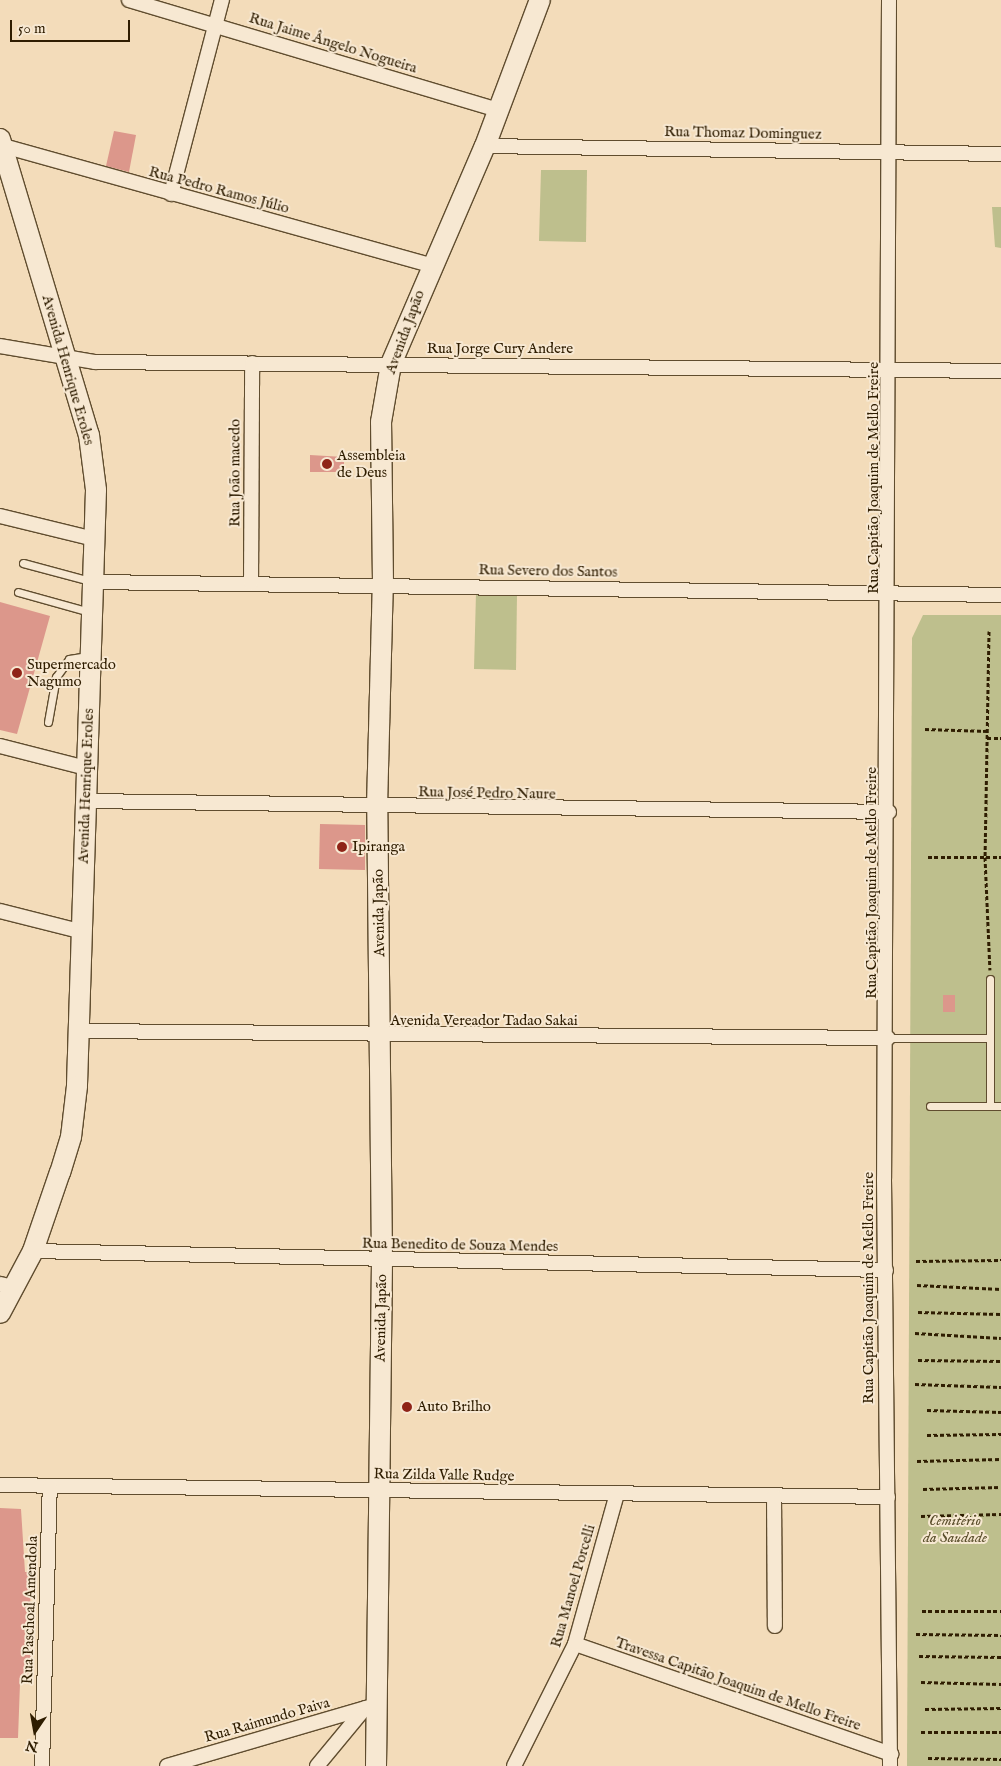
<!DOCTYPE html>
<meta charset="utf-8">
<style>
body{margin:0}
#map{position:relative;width:1001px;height:1766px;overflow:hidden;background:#f3dcba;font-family:"IM FELL English",serif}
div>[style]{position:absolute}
.green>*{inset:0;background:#bebf8d}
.building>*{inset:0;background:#dc978b}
.path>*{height:3px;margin-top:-1.5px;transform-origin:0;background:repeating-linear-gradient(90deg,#2f1d01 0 4px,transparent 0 6.5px)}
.roads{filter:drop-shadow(1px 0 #604d2f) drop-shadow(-1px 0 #604d2f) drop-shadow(0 1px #604d2f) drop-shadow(0 -1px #604d2f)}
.service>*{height:7px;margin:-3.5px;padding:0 3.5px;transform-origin:3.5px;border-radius:3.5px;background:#f7e8d2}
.minor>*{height:14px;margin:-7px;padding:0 7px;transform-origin:7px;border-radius:7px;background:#f7e8d2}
.secondary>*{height:20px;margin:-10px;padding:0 10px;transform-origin:10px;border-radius:10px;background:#f7e8d2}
.dots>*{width:14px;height:14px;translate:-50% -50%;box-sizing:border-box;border:2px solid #f7e8d2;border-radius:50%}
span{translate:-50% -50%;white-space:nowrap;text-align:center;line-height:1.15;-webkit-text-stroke:4px #f7e8d2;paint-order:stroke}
.street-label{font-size:15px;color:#2f1d01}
.poi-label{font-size:15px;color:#2f1d01}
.left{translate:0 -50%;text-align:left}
.park-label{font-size:15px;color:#5a4e2b;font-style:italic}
.north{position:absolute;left:10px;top:1706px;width:50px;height:50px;-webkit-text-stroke:4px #f7e8d2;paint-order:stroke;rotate:192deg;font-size:14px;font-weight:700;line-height:20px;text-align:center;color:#2f1d01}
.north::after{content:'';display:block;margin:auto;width:18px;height:22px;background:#2f1d01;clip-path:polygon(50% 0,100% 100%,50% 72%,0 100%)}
.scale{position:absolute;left:10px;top:20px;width:120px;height:22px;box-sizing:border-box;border:2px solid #2f1d01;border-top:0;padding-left:6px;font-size:15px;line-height:18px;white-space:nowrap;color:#2f1d01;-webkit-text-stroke:4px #f7e8d2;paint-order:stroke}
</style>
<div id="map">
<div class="green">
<i style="clip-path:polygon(541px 170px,587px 170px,586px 242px,539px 241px)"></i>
<i style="clip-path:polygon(992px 207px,1001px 207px,1001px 248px,995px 247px)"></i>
<i style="clip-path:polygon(476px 593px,517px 594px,516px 670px,474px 669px)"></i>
<i style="clip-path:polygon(923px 615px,1001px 615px,1001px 1766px,907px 1766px,912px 638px)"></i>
</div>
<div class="building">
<i style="clip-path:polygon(114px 131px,136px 135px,129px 172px,106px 166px)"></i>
<i style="clip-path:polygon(310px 455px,344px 457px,344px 472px,310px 472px)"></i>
<i style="clip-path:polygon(0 602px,50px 616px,17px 734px,0 730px)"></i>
<i style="clip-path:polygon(320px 824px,365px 825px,365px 870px,319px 869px)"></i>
<i style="clip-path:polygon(943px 995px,955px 995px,955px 1012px,943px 1012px)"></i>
<i style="clip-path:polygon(0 1508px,21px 1509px,25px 1572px,30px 1572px,31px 1655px,28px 1683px,20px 1684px,18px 1738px,0 1738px)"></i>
</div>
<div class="path">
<i style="left:989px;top:631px;width:226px;rotate:91deg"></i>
<i style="left:985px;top:857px;width:113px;rotate:87.5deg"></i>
<i style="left:925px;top:729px;width:63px;rotate:1.8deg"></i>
<i style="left:987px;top:738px;width:14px"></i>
<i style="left:928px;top:857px;width:73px"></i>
<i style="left:916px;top:1261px;width:85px;rotate:-0.7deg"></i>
<i style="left:917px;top:1285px;width:84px;rotate:2.7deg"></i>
<i style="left:918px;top:1312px;width:83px;rotate:1.4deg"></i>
<i style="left:915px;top:1333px;width:86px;rotate:3.3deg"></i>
<i style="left:918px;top:1360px;width:83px;rotate:0.7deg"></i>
<i style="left:915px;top:1384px;width:86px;rotate:2deg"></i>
<i style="left:927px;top:1410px;width:74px;rotate:1.5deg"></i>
<i style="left:927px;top:1435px;width:74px;rotate:-0.8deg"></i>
<i style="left:917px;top:1461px;width:84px;rotate:-1.4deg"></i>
<i style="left:923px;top:1489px;width:78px;rotate:-1.5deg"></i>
<i style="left:921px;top:1516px;width:80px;rotate:-1.4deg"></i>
<i style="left:922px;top:1611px;width:79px"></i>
<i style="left:916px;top:1634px;width:85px;rotate:0.7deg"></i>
<i style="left:919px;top:1656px;width:82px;rotate:0.7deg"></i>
<i style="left:921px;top:1682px;width:80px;rotate:1.4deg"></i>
<i style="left:925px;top:1709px;width:76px;rotate:-0.8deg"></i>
<i style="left:921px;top:1732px;width:80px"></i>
<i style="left:928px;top:1758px;width:73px;rotate:0.8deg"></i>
</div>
<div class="roads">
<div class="service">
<i style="left:23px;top:563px;width:69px;rotate:15deg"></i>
<i style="left:18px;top:592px;width:75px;rotate:15.5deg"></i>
<i style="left:48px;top:722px;width:46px;rotate:-79.9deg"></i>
<i style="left:56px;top:677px;width:22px;rotate:-54deg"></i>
<i style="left:69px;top:659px;width:19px;rotate:-9deg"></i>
<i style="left:888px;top:1038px;width:102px"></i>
<i style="left:990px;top:1105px;width:126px;rotate:-90deg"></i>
<i style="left:930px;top:1106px;width:71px"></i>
</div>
<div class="minor">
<i style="left:129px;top:0;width:386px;rotate:16.6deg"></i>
<i style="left:889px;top:0;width:1179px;rotate:90.24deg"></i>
<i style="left:884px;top:1179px;width:587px;rotate:89.41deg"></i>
<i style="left:0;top:145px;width:446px;rotate:15.6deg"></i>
<i style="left:485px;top:146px;width:516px;rotate:0.89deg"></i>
<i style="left:171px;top:194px;width:201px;rotate:-75.3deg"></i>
<i style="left:0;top:346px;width:96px;rotate:9.6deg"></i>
<i style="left:95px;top:362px;width:906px;rotate:0.57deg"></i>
<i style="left:0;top:516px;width:97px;rotate:13.7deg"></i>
<i style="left:94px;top:582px;width:907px;rotate:0.82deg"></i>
<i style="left:251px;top:583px;width:220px;rotate:-89.7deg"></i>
<i style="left:0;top:746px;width:89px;rotate:14.3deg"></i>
<i style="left:85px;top:801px;width:804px;rotate:0.78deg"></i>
<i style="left:0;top:911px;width:86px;rotate:14.2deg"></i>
<i style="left:81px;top:1031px;width:807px;rotate:0.5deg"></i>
<i style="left:33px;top:1251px;width:853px;rotate:1.28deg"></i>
<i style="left:0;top:1284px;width:13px;rotate:13deg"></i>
<i style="left:0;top:1485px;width:888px;rotate:0.77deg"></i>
<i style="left:774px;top:1496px;width:130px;rotate:89.6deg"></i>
<i style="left:575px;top:1644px;width:335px;rotate:19.2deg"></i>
<i style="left:42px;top:1766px;width:280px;rotate:-88.4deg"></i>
<i style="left:167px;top:1766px;width:217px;rotate:-16.3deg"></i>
<i style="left:317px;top:1766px;width:75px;rotate:-50.4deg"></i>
<i style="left:514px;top:1766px;width:136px;rotate:-63.4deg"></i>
<i style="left:575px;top:1644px;width:156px;rotate:-74.4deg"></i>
</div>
<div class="secondary">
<i style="left:0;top:139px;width:309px;rotate:73.3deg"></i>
<i style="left:89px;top:435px;width:55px;rotate:82.7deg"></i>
<i style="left:96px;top:490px;width:596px;rotate:91.83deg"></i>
<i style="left:77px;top:1086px;width:51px;rotate:96.7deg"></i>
<i style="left:71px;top:1137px;width:37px;rotate:107deg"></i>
<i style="left:60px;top:1172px;width:83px;rotate:108.9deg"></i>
<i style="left:33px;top:1251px;width:70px;rotate:118deg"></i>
<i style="left:376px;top:1766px;width:506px;rotate:-89.32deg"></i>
<i style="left:382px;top:1260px;width:453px;rotate:-90.6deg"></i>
<i style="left:377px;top:807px;width:224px;rotate:-88.5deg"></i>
<i style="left:383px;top:583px;width:161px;rotate:-90.7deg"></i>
<i style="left:381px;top:422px;width:59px;rotate:-80.2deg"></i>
<i style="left:391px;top:364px;width:237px;rotate:-66.7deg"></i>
<i style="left:485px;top:146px;width:156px;rotate:-69.4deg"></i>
</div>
</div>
<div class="dots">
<i style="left:327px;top:464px;background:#8f2418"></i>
<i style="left:17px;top:673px;background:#8f2418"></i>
<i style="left:342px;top:847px;background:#8f2418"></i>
<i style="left:407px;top:1407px;background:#8f2418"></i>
</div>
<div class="street-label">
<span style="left:333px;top:43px;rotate:17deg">Rua Jaime Ângelo Nogueira</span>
<span style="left:743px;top:133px;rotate:1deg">Rua Thomaz Dominguez</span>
<span style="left:219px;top:190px;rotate:15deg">Rua Pedro Ramos Júlio</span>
<span style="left:405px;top:332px;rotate:-70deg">Avenida Japão</span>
<span style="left:500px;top:349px">Rua Jorge Cury Andere</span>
<span style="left:68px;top:370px;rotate:74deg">Avenida Henrique Eroles</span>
<span style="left:235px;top:473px;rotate:-90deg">Rua João macedo</span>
<span style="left:874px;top:478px;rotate:-90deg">Rua Capitão Joaquim de Mello Freire</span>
<span style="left:548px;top:571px;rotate:1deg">Rua Severo dos Santos</span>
<span style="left:86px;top:786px;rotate:-88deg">Avenida Henrique Eroles</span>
<span style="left:487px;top:793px;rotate:1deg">Rua José Pedro Naure</span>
<span style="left:872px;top:883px;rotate:-90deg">Rua Capitão Joaquim de Mello Freire</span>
<span style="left:379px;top:913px;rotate:-91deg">Avenida Japão</span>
<span style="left:484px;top:1021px">Avenida Vereador Tadao Sakai</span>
<span style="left:460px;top:1245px;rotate:1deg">Rua Benedito de Souza Mendes</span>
<span style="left:869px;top:1288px;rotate:-90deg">Rua Capitão Joaquim de Mello Freire</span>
<span style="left:381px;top:1318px;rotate:-89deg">Avenida Japão</span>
<span style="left:444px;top:1475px;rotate:1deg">Rua Zilda Valle Rudge</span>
<span style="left:573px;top:1586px;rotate:-74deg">Rua Manoel Porcelli</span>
<span style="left:30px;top:1610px;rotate:-88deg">Rua Paschoal Amendola</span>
<span style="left:738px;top:1684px;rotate:19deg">Travessa Capitão Joaquim de Mello Freire</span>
<span style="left:267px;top:1720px;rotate:-16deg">Rua Raimundo Paiva</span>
</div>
<div class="poi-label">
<span class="left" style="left:337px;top:464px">Assembleia<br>de Deus</span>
<span class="left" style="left:27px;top:673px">Supermercado<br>Nagumo</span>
<span class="left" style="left:352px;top:847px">Ipiranga</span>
<span class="left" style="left:417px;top:1407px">Auto Brilho</span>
</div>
<div class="park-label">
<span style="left:955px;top:1529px">Cemitério<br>da Saudade</span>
</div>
<div class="north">N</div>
<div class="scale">50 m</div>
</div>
